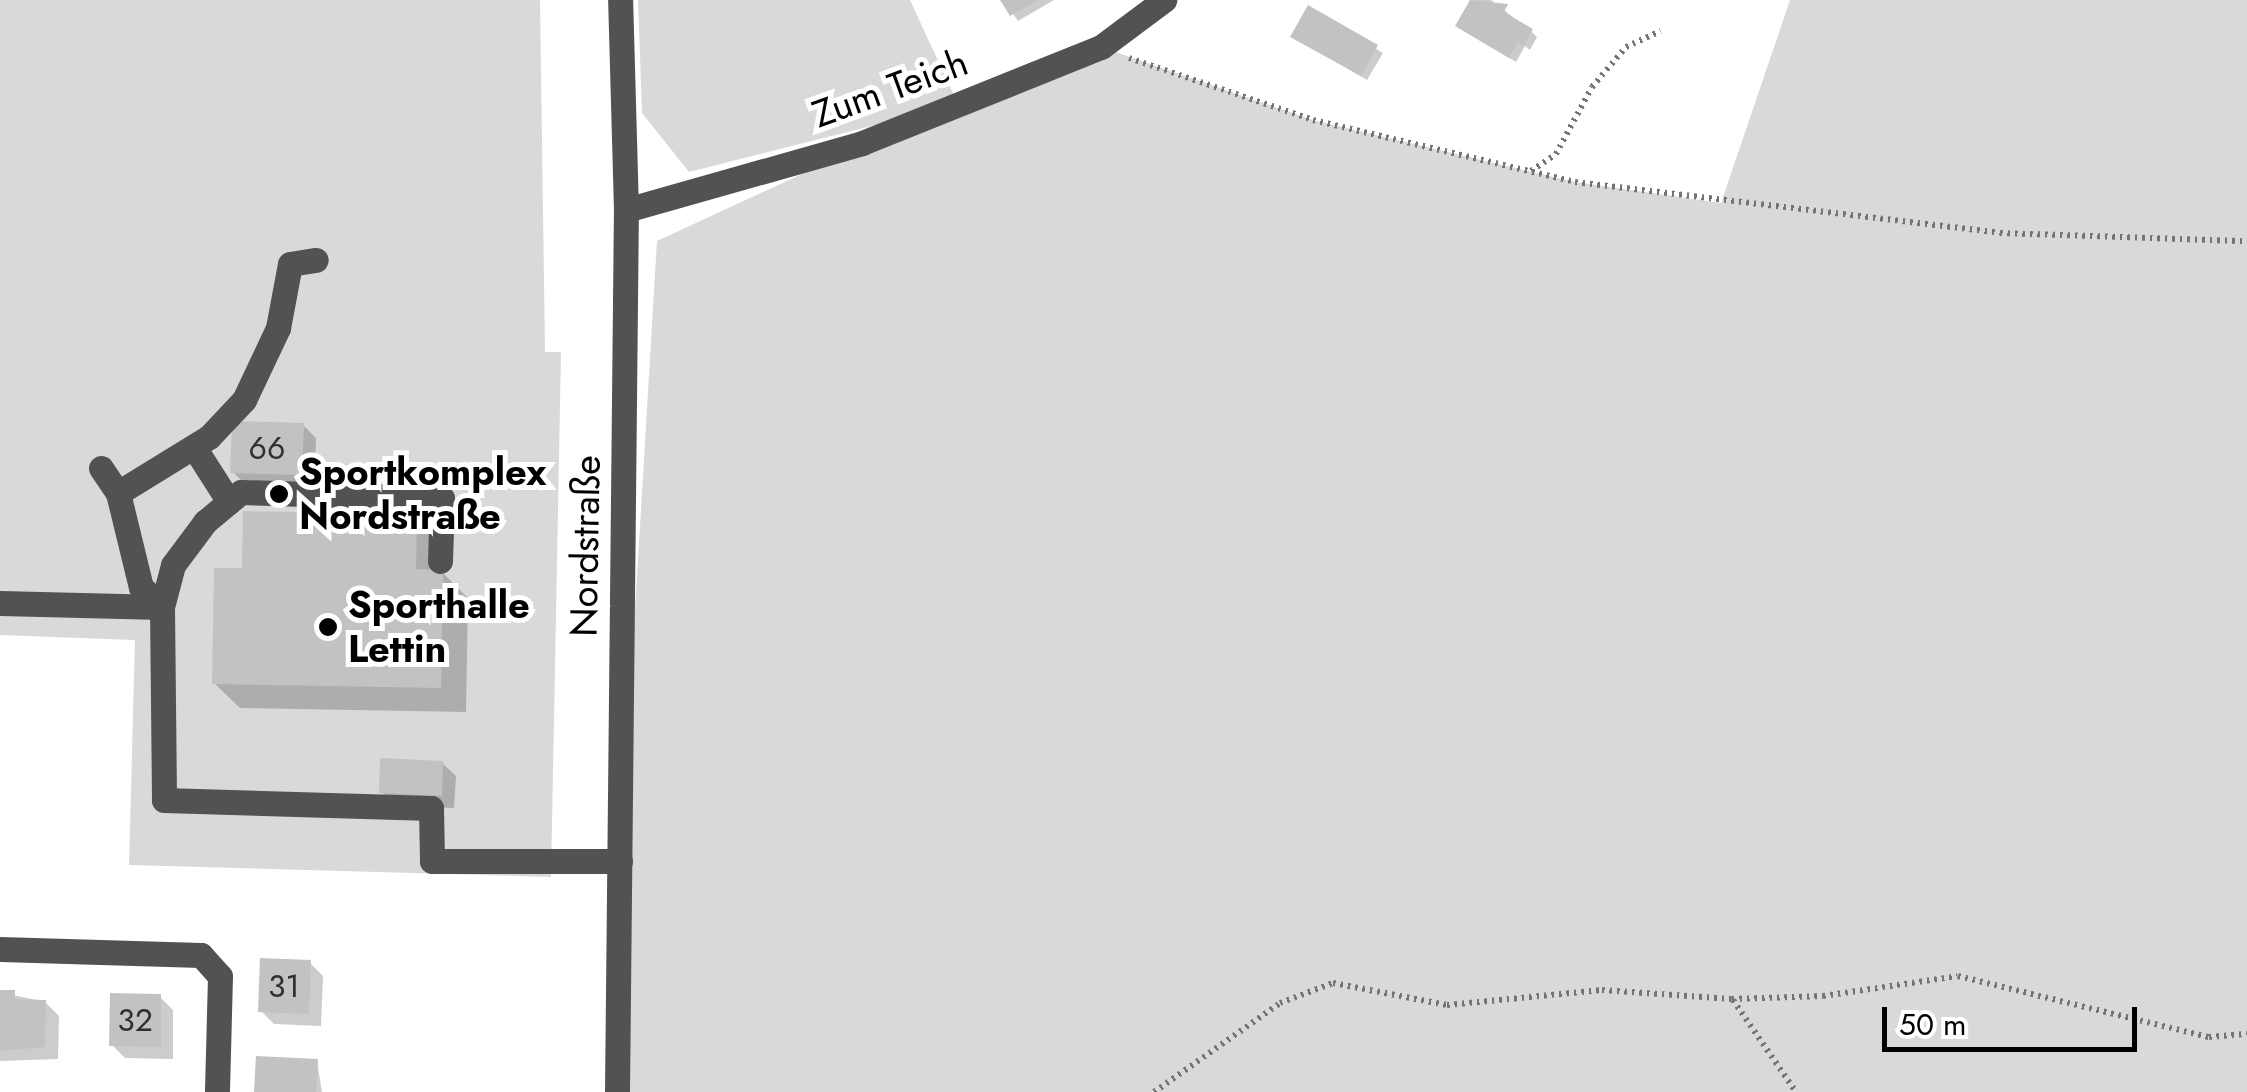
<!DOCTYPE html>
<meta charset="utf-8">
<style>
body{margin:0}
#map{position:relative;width:2247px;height:1092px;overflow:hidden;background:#fff;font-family:Jost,sans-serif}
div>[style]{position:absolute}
.green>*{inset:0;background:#d9d9d9}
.shadow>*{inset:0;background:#0003}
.building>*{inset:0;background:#c2c2c2}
.path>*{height:6px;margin-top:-3px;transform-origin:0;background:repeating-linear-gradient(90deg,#747474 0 2.5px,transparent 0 7.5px)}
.minor>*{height:25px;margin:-12.5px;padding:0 12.5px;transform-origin:12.5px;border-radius:12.5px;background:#525252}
.dots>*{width:28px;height:28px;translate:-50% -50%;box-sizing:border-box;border:5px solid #fff;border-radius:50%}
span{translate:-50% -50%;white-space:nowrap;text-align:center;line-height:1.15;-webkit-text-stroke:10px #fff;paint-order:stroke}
.number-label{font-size:32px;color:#303030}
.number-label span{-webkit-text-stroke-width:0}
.street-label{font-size:38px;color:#000}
.poi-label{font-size:38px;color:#000;font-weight:700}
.left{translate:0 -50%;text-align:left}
.scale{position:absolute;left:1882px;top:1007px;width:255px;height:45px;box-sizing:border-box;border:5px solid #000;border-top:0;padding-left:12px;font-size:30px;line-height:35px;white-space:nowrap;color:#000;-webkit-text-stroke:8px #fff;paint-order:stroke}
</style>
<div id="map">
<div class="green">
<i style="clip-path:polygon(0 0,540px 0,545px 352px,561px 352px,551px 877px,129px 865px,135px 640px,0 635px)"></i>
<i style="clip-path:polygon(638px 0,910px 0,958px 104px,1101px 47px,1313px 120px,1575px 182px,1721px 203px,1790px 0,2247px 0,2247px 1092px,617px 1092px,620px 861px,657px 241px,947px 107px,689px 172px,642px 113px)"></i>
</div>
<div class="shadow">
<i style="clip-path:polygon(1003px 0,1054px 0,1018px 21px)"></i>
<i style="clip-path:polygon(1473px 0,1491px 0,1531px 31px,1537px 37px,1530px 50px,1525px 46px,1516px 62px,1464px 31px,1458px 25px)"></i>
<i style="clip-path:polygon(1309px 8px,1383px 53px,1367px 80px,1293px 37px)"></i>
<i style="clip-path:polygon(303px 425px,316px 438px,314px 487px,246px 485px,233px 472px)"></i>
<i style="clip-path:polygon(416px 516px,442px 542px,441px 571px,468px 598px,466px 712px,240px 708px,214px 683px,244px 570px)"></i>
<i style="clip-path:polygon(442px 763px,456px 776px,454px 808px,395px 806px,382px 792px)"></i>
<i style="clip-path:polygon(310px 963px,323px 976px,321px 1026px,274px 1024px,261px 1011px)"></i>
<i style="clip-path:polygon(0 992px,45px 1002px,59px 1016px,58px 1059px,0 1061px)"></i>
<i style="clip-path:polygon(160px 997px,173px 1010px,173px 1059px,125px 1058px,112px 1045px)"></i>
<i style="clip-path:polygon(317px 1061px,322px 1092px,257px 1092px)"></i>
</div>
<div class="building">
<i style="clip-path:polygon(1000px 0,1038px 0,1010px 16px)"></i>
<i style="clip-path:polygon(1470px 0,1508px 4px,1504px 12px,1533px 29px,1523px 46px,1518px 42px,1509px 58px,1455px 26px)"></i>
<i style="clip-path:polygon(1308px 5px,1378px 45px,1361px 76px,1290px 37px)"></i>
<i style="clip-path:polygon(232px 421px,304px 423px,302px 475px,230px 473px)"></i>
<i style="clip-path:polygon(243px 511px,417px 514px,416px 569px,443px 570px,441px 688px,212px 684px,214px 568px,242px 568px)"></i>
<i style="clip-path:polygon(380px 758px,443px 761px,442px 796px,379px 793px)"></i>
<i style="clip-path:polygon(260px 958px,311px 960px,309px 1014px,258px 1012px)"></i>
<i style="clip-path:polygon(0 990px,15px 990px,15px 999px,46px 1000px,45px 1047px,0 1051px)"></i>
<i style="clip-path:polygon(110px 993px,161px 994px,161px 1047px,109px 1046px)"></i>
<i style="clip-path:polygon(256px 1056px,318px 1059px,316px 1092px,254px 1092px)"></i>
</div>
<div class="path">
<i style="left:1129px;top:58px;width:194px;rotate:18.6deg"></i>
<i style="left:1313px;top:120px;width:269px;rotate:13.3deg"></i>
<i style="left:1575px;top:182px;width:428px;rotate:6.8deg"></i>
<i style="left:2000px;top:233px;width:247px;rotate:1.9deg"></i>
<i style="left:1531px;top:171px;width:30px;rotate:-34deg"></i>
<i style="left:1556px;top:154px;width:76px;rotate:-61.8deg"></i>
<i style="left:1592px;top:87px;width:52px;rotate:-49.6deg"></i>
<i style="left:1626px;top:47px;width:38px;rotate:-25deg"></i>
<i style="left:1733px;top:1000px;width:112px;rotate:55.6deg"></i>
<i style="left:1154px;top:1092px;width:154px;rotate:-35.2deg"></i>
<i style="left:1280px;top:1003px;width:57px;rotate:-20.7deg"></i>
<i style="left:1333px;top:983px;width:116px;rotate:10.9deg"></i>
<i style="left:1447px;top:1005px;width:156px;rotate:-5.5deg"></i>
<i style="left:1602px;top:990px;width:130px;rotate:4deg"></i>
<i style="left:1732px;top:999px;width:91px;rotate:-1.9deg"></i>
<i style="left:1823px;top:996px;width:136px;rotate:-8.4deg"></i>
<i style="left:1958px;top:976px;width:258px;rotate:13.7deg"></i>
<i style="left:2209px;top:1037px;width:38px;rotate:-5deg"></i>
</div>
<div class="minor">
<i style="left:626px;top:210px;width:245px;rotate:-15.8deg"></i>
<i style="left:862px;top:143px;width:258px;rotate:-21.9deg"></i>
<i style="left:1101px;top:47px;width:79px;rotate:-36.7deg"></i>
<i style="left:194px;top:447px;width:65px;rotate:57.5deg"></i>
<i style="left:101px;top:468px;width:30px;rotate:56deg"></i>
<i style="left:118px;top:493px;width:97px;rotate:76.3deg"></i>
<i style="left:141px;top:587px;width:29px;rotate:44deg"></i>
<i style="left:162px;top:607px;width:43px;rotate:-75.3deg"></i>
<i style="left:173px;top:565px;width:54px;rotate:-53.3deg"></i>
<i style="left:205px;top:522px;width:47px;rotate:-39.8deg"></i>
<i style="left:241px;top:492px;width:201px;rotate:1.7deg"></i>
<i style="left:442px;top:498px;width:63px;rotate:91.8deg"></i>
<i style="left:118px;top:493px;width:107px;rotate:-31.6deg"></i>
<i style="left:209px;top:437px;width:51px;rotate:-46.6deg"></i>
<i style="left:244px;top:400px;width:80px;rotate:-64.7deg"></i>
<i style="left:278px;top:328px;width:65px;rotate:-79.4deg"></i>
<i style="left:290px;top:264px;width:26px;rotate:-9deg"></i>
<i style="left:0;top:603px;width:162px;rotate:1.4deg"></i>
<i style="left:162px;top:607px;width:193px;rotate:89.4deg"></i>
<i style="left:164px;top:800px;width:267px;rotate:1.7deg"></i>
<i style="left:431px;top:808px;width:53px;rotate:88.9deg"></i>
<i style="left:432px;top:861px;width:188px"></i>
<i style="left:0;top:949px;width:201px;rotate:1.7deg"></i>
<i style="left:201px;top:955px;width:28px;rotate:48deg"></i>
<i style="left:220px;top:976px;width:116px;rotate:91.5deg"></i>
<i style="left:617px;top:1092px;width:882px;rotate:-89.42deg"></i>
<i style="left:626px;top:210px;width:210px;rotate:-91.6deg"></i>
</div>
<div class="dots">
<i style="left:279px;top:494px;background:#000"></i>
<i style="left:328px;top:627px;background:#000"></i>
</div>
<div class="number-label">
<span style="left:267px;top:448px">66</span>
<span style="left:284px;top:986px">31</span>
<span style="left:135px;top:1020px">32</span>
</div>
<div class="street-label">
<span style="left:890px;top:88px;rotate:-20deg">Zum Teich</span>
<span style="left:585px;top:546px;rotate:-89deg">Nordstraße</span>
</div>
<div class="poi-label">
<span class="left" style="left:299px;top:494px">Sportkomplex<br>Nordstraße</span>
<span class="left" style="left:348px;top:627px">Sporthalle<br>Lettin</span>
</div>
<div class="scale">50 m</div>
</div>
